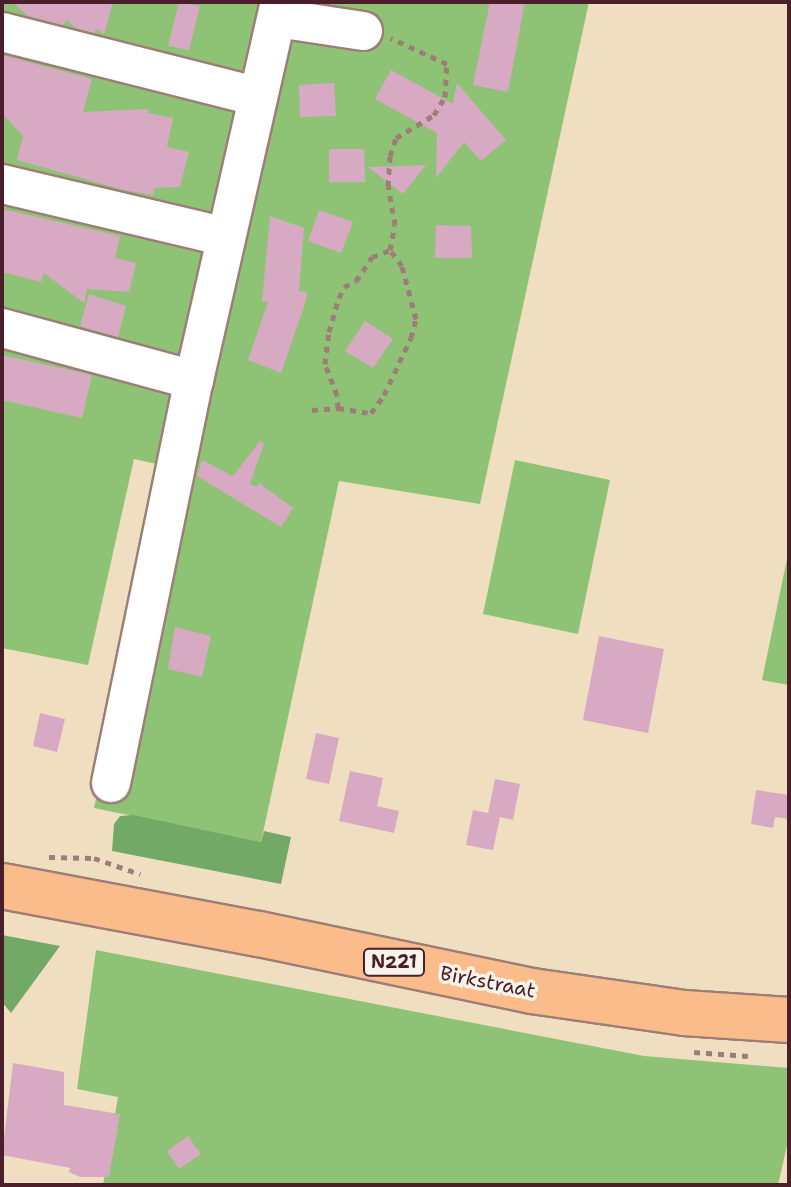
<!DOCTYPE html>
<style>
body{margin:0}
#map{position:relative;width:791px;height:1187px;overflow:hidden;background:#f0dec0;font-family:"Shantell Sans",sans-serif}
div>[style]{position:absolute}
.green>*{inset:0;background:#8ec376}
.forest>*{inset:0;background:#72a967}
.building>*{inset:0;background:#d8a9c3}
.path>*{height:5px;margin-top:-2.5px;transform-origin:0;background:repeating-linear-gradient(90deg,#9d7e76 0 6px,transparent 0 12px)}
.roads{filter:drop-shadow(2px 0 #9d7e76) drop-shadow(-2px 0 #9d7e76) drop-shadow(0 2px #9d7e76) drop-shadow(0 -2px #9d7e76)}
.minor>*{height:38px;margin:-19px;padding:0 19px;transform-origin:19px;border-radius:19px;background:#fff}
.major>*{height:44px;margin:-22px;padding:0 22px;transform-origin:22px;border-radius:22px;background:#fabc8b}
span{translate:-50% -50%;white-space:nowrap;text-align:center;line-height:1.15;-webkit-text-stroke:7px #f7f3e8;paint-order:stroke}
.shield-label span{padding:2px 6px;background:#f7f3e8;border:2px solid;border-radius:6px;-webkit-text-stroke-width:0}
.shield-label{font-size:18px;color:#4a1f2b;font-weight:700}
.street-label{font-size:20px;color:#4a1f2b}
.frame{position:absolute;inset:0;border:4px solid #4a1f2b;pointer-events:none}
</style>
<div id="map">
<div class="green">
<i style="clip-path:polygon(2px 2px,589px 2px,480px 504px,339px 481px,261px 842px,94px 808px,170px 467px,134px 459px,88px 665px,2px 648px)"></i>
<i style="clip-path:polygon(515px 460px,610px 480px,578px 634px,483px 614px)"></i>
<i style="clip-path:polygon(788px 554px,789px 554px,789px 685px,762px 680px)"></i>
<i style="clip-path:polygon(96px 950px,644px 1056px,789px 1068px,789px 1137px,778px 1185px,103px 1185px,118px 1097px,77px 1089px)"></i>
</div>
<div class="forest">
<i style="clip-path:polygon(133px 815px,261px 842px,264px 831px,291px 837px,281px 884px,112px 851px,114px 824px,120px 816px)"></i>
<i style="clip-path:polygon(2px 935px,60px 946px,11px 1013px,2px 1002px)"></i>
</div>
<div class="building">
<i style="clip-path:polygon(12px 2px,113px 2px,104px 35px,98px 29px,94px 33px,76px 28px,67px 20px,63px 25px,28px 16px)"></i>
<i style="clip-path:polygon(179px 2px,200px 6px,189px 50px,168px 46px)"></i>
<i style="clip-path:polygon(490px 2px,525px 2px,508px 92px,473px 85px)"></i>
<i style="clip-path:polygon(2px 55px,92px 79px,83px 112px,149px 109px,148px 113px,173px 118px,167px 147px,189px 152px,180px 187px,154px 188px,153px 195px,124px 190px,17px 160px,23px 136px,2px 113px)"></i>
<i style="clip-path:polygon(391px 70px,453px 104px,457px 83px,506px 140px,481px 161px,464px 142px,436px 178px,437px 133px,375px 99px)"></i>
<i style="clip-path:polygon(334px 83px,336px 116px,300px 117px,299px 85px)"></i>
<i style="clip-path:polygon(329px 149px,364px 149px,365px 182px,329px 182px)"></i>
<i style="clip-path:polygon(426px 165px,403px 194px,368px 167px)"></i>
<i style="clip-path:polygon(2px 209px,120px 236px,115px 258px,136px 263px,129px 292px,87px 289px,84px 303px,44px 273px,41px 282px,2px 272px)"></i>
<i style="clip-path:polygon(319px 210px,353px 222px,341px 253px,308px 241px)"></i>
<i style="clip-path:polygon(270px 216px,304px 228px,299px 291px,307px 292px,305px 304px,281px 373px,248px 360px,268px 302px,262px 302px)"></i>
<i style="clip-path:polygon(436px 225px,471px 226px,472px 258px,435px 258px)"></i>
<i style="clip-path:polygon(89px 294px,126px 306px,118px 337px,80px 326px)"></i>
<i style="clip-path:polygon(365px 321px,393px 339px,373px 368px,345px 351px)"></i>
<i style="clip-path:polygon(2px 355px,92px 375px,82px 418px,2px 400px)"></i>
<i style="clip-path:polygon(260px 441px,264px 443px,250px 484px,256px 487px,259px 483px,293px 508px,281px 527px,197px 476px,202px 460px,233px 476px)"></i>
<i style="clip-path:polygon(175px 627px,211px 636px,202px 677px,168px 669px)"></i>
<i style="clip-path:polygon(599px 636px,664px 649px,648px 733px,583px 720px)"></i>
<i style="clip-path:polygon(40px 713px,65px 719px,57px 752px,33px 746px)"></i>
<i style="clip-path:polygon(316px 733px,339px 738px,329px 784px,306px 779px)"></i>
<i style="clip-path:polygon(350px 771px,383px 778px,377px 806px,399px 811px,394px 833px,339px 821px)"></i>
<i style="clip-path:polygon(495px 779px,520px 784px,513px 820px,500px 817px,493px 850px,466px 845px,473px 810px,488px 813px)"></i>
<i style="clip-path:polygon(756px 790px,789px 795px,789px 819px,775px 817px,773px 828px,751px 824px)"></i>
<i style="clip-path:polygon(13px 1063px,64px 1072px,64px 1105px,120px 1114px,109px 1177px,80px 1177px,69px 1172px,70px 1168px,2px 1155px)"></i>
<i style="clip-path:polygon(188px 1136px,201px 1154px,179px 1169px,167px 1151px)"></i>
</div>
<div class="path">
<i style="left:338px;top:408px;width:13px;rotate:-94deg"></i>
<i style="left:337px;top:395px;width:33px;rotate:-111deg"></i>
<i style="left:325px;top:364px;width:32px;rotate:-83deg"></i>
<i style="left:329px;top:332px;width:35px;rotate:-74deg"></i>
<i style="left:339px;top:298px;width:12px;rotate:-66deg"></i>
<i style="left:344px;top:287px;width:13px;rotate:-27deg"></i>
<i style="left:356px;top:281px;width:29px;rotate:-56deg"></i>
<i style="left:372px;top:257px;width:19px;rotate:-21deg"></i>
<i style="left:390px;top:250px;width:25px;rotate:-79deg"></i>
<i style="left:395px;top:225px;width:40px;rotate:-100deg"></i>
<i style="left:388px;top:186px;width:30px;rotate:-86deg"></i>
<i style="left:390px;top:156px;width:19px;rotate:-72deg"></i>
<i style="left:396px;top:138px;width:44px;rotate:-31.2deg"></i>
<i style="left:434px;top:115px;width:21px;rotate:-59deg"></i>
<i style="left:445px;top:97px;width:33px;rotate:-87deg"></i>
<i style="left:447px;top:64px;width:62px;rotate:-155.1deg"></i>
<i style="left:312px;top:410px;width:26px;rotate:-4deg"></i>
<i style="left:338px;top:408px;width:33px;rotate:9deg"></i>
<i style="left:371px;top:413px;width:22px;rotate:-54deg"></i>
<i style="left:384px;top:395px;width:63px;rotate:-64.7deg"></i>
<i style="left:411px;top:338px;width:20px;rotate:-75deg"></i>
<i style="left:416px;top:319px;width:55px;rotate:-104.8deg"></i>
<i style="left:402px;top:266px;width:20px;rotate:-127deg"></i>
<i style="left:49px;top:857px;width:45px;rotate:1.3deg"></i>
<i style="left:94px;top:858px;width:49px;rotate:19.2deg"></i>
<i style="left:694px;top:1052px;width:54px;rotate:4.2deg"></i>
</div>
<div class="roads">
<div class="minor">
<i style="left:277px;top:18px;width:87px;rotate:8.6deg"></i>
<i style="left:2px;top:32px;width:264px;rotate:14.2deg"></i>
<i style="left:2px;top:184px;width:230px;rotate:13.3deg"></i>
<i style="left:2px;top:328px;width:199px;rotate:15.2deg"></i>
<i style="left:111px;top:783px;width:411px;rotate:-78.4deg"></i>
<i style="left:194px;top:380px;width:388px;rotate:-77.2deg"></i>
</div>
<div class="major">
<i style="left:2px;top:886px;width:261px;rotate:10.6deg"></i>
<i style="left:259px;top:934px;width:279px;rotate:11.8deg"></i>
<i style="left:532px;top:991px;width:154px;rotate:8.2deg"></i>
<i style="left:684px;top:1013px;width:105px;rotate:3.8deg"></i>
</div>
</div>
<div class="shield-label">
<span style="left:394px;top:962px">N221</span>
</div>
<div class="street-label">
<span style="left:488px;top:982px;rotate:11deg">Birkstraat</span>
</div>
<div class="frame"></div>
</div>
